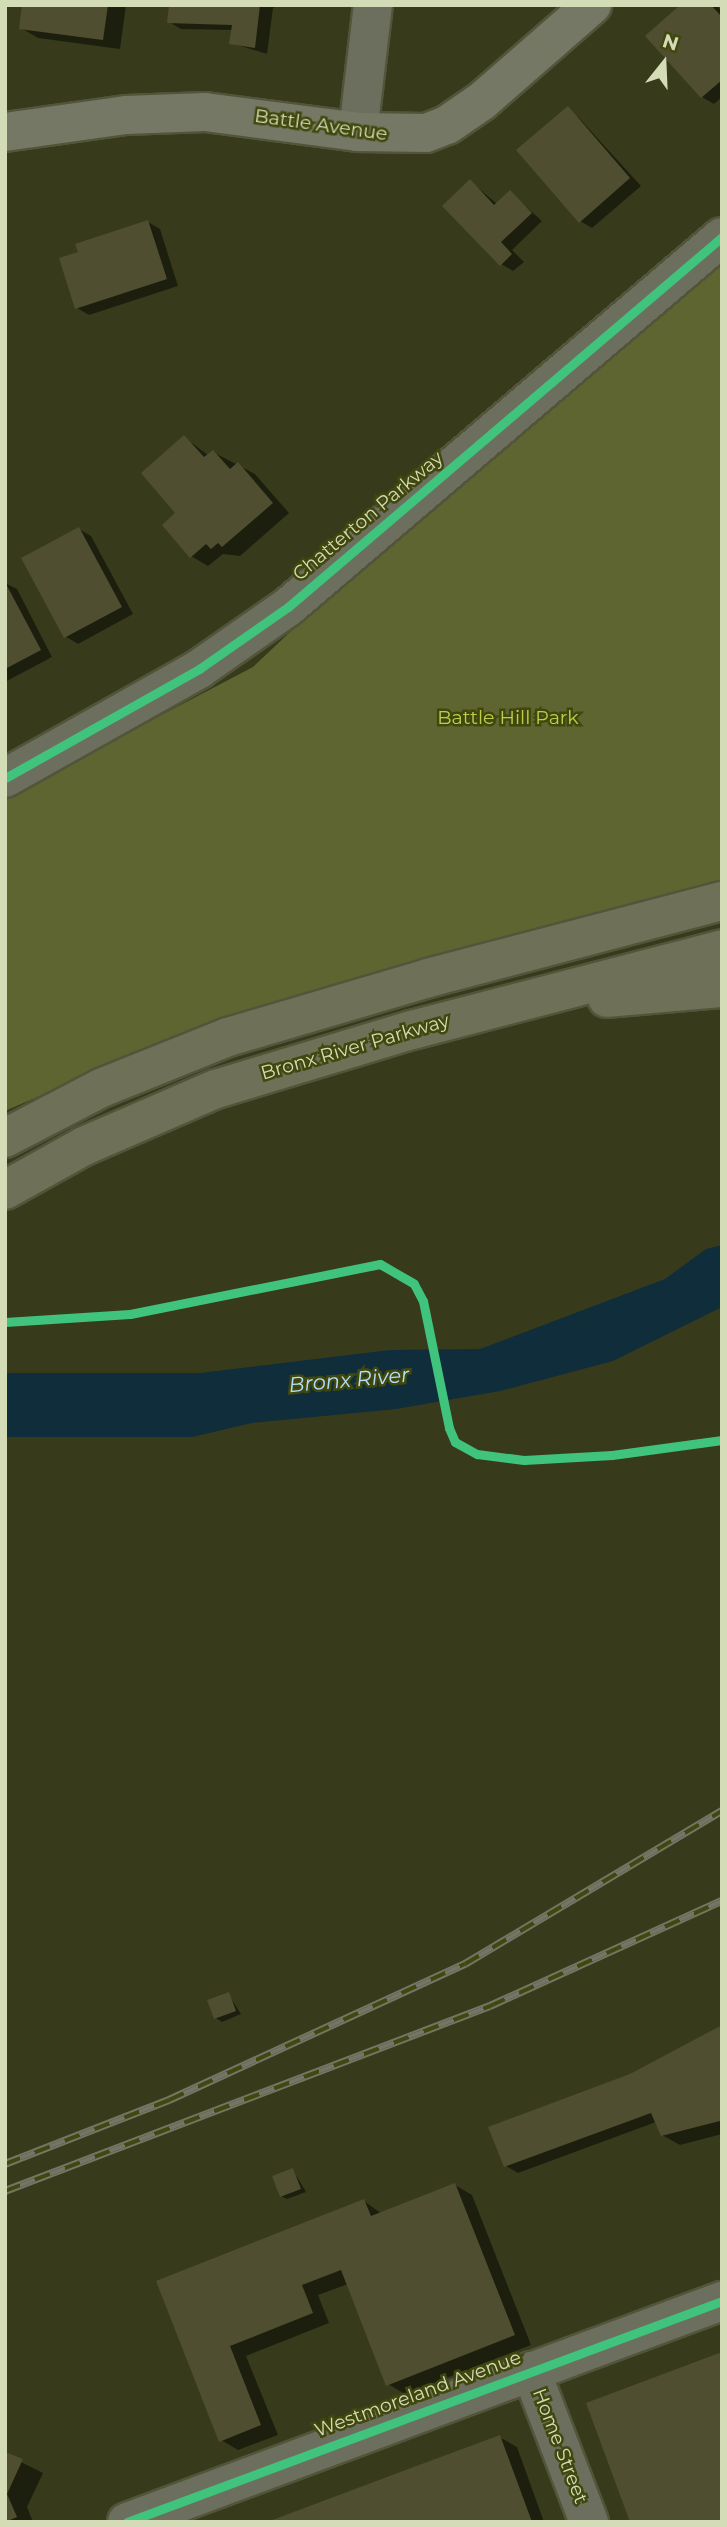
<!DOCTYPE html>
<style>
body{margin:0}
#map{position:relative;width:727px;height:2527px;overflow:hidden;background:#373b1b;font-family:Montserrat,sans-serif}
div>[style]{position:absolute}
.green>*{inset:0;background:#5e6531}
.water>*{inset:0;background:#0f2d3a}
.shadow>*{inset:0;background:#0007}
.building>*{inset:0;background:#504e30}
.roads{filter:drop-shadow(2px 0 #52553a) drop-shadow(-2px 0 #52553a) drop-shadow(0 2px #52553a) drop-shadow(0 -2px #52553a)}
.street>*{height:38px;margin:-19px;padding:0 19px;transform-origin:19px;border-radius:19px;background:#6d6f5e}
.secondary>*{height:38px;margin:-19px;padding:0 19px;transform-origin:19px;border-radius:19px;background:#757865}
.highway>*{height:38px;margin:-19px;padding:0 19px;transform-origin:19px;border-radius:19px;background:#6e7157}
.rail>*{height:8px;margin-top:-4px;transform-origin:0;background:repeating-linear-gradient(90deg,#41480e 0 16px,#737664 0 32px);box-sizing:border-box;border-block:2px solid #737664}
.cycleway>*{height:9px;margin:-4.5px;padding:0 4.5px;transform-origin:4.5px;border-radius:4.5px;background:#40c37c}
span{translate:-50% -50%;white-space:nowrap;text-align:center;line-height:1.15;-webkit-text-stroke:5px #41480e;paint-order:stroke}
.street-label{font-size:19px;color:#d4dbb7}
.park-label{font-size:19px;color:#bece4c}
.water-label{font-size:21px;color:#b2dffc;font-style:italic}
.frame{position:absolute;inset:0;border:7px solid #d4dbb7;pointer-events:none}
.north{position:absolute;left:629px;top:28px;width:70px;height:70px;-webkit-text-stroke:5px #41480e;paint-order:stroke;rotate:18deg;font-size:19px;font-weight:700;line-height:28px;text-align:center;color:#d4dbb7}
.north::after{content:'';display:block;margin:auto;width:24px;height:32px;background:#d4dbb7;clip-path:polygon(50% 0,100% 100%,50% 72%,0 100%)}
</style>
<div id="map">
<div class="green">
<i style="clip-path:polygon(722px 264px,722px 883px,384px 971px,185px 1033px,5px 1111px,5px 797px,253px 667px,343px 582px)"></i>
</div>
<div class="water">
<i style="clip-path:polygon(722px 1245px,722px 1307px,613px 1361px,500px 1391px,396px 1409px,252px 1423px,192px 1437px,5px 1437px,5px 1373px,200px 1373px,390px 1350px,480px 1349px,665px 1279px,706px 1249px)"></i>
</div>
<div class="shadow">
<i style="clip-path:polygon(24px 5px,126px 5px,120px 49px,38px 38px,21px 28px)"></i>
<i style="clip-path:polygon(171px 5px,281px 5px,273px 8px,267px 54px,231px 43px,233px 30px,181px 29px,169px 22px)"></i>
<i style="clip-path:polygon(683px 5px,716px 5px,722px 12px,722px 97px,714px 104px,702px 97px)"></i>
<i style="clip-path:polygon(565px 110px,578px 117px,641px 186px,592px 228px,580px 221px)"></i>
<i style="clip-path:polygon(470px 181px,497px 204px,510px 192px,542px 221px,512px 250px,524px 262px,513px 271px,501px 264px)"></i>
<i style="clip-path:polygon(148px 222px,160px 229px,178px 286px,89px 315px,77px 308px,80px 253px)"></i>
<i style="clip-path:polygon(184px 437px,209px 456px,213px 452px,255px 474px,289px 513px,240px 556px,223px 554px,208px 566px,191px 556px,177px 513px)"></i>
<i style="clip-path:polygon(79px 529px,91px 536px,133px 614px,78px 644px,65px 636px)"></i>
<i style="clip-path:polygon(5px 583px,17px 589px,52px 657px,5px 682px)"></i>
<i style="clip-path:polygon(228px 1994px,241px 2014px,222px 2022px,216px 2018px)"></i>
<i style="clip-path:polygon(722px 2027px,722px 2134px,680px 2145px,662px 2135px,656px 2122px,518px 2173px,506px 2166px,631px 2076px)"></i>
<i style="clip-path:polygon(293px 2170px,306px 2192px,287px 2199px,281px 2196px)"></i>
<i style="clip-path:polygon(455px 2185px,472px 2195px,531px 2345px,405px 2394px,388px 2384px,348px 2284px,318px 2295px,329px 2323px,246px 2356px,278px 2435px,238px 2450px,221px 2440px,158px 2282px,364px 2201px,382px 2214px)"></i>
<i style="clip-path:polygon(499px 2437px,517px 2447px,544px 2522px,271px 2522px)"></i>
<i style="clip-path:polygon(5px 2454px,43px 2473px,27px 2507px,33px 2522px,5px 2522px)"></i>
</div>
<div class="building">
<i style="clip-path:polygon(22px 5px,108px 5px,103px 40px,19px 29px)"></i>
<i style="clip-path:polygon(169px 5px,260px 5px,255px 48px,229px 44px,232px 25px,167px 23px)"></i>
<i style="clip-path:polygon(680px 5px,711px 5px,722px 17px,722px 80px,701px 98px,645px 36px)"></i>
<i style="clip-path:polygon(568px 106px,630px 178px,579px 223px,516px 150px)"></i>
<i style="clip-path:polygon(470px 179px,494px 205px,510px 190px,532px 213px,501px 242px,512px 254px,500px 266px,442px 206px)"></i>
<i style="clip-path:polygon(148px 220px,167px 279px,75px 309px,59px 258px,78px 252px,75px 244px)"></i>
<i style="clip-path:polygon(184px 435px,204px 457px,213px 450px,230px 469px,238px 462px,273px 503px,222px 547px,218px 543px,211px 549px,206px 544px,190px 558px,162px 525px,175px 513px,141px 473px)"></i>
<i style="clip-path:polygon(79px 527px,122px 607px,64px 638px,21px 558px)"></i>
<i style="clip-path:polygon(5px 582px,41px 650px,5px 669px)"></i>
<i style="clip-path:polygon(229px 1992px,236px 2011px,214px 2019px,207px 2000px)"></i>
<i style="clip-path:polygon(722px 2025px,722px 2126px,720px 2121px,661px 2136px,651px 2113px,504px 2167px,488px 2127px,630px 2074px)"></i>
<i style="clip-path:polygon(293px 2168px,301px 2189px,280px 2197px,272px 2176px)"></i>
<i style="clip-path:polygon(455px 2183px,515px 2335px,386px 2386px,341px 2270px,302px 2285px,313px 2313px,230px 2346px,261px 2425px,219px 2442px,156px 2281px,364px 2199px,371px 2216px)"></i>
<i style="clip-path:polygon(722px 2352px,722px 2522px,630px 2522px,586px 2403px)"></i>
<i style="clip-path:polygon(500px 2435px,532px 2522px,267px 2522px,411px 2468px)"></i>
<i style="clip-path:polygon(5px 2452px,23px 2459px,7px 2494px,17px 2517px,5px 2522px)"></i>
</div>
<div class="roads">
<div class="street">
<i style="left:358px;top:132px;width:128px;rotate:-83.3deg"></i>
<i style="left:5px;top:778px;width:223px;rotate:-29.3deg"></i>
<i style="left:199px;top:669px;width:108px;rotate:-34.9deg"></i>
<i style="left:288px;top:607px;width:570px;rotate:-40.45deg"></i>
<i style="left:531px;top:2371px;width:162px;rotate:69deg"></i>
<i style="left:127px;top:2522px;width:635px;rotate:-20.38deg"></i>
</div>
<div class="secondary">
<i style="left:5px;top:132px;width:122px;rotate:-8deg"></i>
<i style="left:126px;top:115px;width:79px;rotate:-2.2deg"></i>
<i style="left:205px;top:112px;width:154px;rotate:7.4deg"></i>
<i style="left:358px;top:132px;width:68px;rotate:0.8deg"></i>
<i style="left:426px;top:133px;width:22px;rotate:-21deg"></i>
<i style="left:447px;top:125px;width:42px;rotate:-34.4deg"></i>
<i style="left:482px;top:101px;width:146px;rotate:-41.1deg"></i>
</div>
<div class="highway">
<i style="left:607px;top:998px;width:115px;rotate:-5deg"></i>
<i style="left:5px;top:1138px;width:108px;rotate:-27.5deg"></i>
<i style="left:101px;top:1088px;width:137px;rotate:-21.9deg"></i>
<i style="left:228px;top:1037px;width:209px;rotate:-16.4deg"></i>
<i style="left:428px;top:978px;width:304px;rotate:-14.7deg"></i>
<i style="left:5px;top:1190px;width:90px;rotate:-29.1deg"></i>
<i style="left:84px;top:1146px;width:144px;rotate:-23.4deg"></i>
<i style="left:216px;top:1089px;width:205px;rotate:-16.8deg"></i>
<i style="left:412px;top:1030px;width:320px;rotate:-14.6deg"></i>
</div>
</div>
<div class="rail">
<i style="left:5px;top:2164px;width:176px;rotate:-21.3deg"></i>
<i style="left:169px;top:2100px;width:326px;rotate:-24.7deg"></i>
<i style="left:465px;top:1964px;width:299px;rotate:-30.8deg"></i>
<i style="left:5px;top:2191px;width:519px;rotate:-20.88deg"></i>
<i style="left:490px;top:2006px;width:255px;rotate:-24.4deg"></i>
</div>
<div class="cycleway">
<i style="left:5px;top:778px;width:223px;rotate:-29.3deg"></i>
<i style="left:199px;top:669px;width:108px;rotate:-34.9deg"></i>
<i style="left:288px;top:607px;width:570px;rotate:-40.45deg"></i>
<i style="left:5px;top:1322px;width:125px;rotate:-3.7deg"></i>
<i style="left:130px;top:1314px;width:255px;rotate:-11.3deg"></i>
<i style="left:380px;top:1264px;width:39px;rotate:30deg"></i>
<i style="left:414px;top:1284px;width:19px;rotate:62deg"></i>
<i style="left:423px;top:1301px;width:130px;rotate:78.4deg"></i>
<i style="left:449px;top:1428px;width:15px;rotate:67deg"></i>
<i style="left:455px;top:1442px;width:25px;rotate:29deg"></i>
<i style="left:477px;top:1454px;width:47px;rotate:7.3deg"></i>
<i style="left:524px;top:1460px;width:88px;rotate:-3.3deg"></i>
<i style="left:612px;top:1455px;width:111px;rotate:-7.8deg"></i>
<i style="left:127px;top:2522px;width:635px;rotate:-20.38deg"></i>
</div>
<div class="street-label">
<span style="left:321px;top:125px;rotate:8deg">Battle Avenue</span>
<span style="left:368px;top:516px;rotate:-40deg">Chatterton Parkway</span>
<span style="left:355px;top:1047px;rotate:-16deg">Bronx River Parkway</span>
<span style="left:418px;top:2394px;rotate:-20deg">Westmoreland Avenue</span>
<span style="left:560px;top:2446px;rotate:69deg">Home Street</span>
</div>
<div class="park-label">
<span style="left:508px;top:718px">Battle Hill Park</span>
</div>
<div class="water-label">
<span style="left:349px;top:1380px;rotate:-5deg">Bronx River</span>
</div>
<div class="frame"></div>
<div class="north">N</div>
</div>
